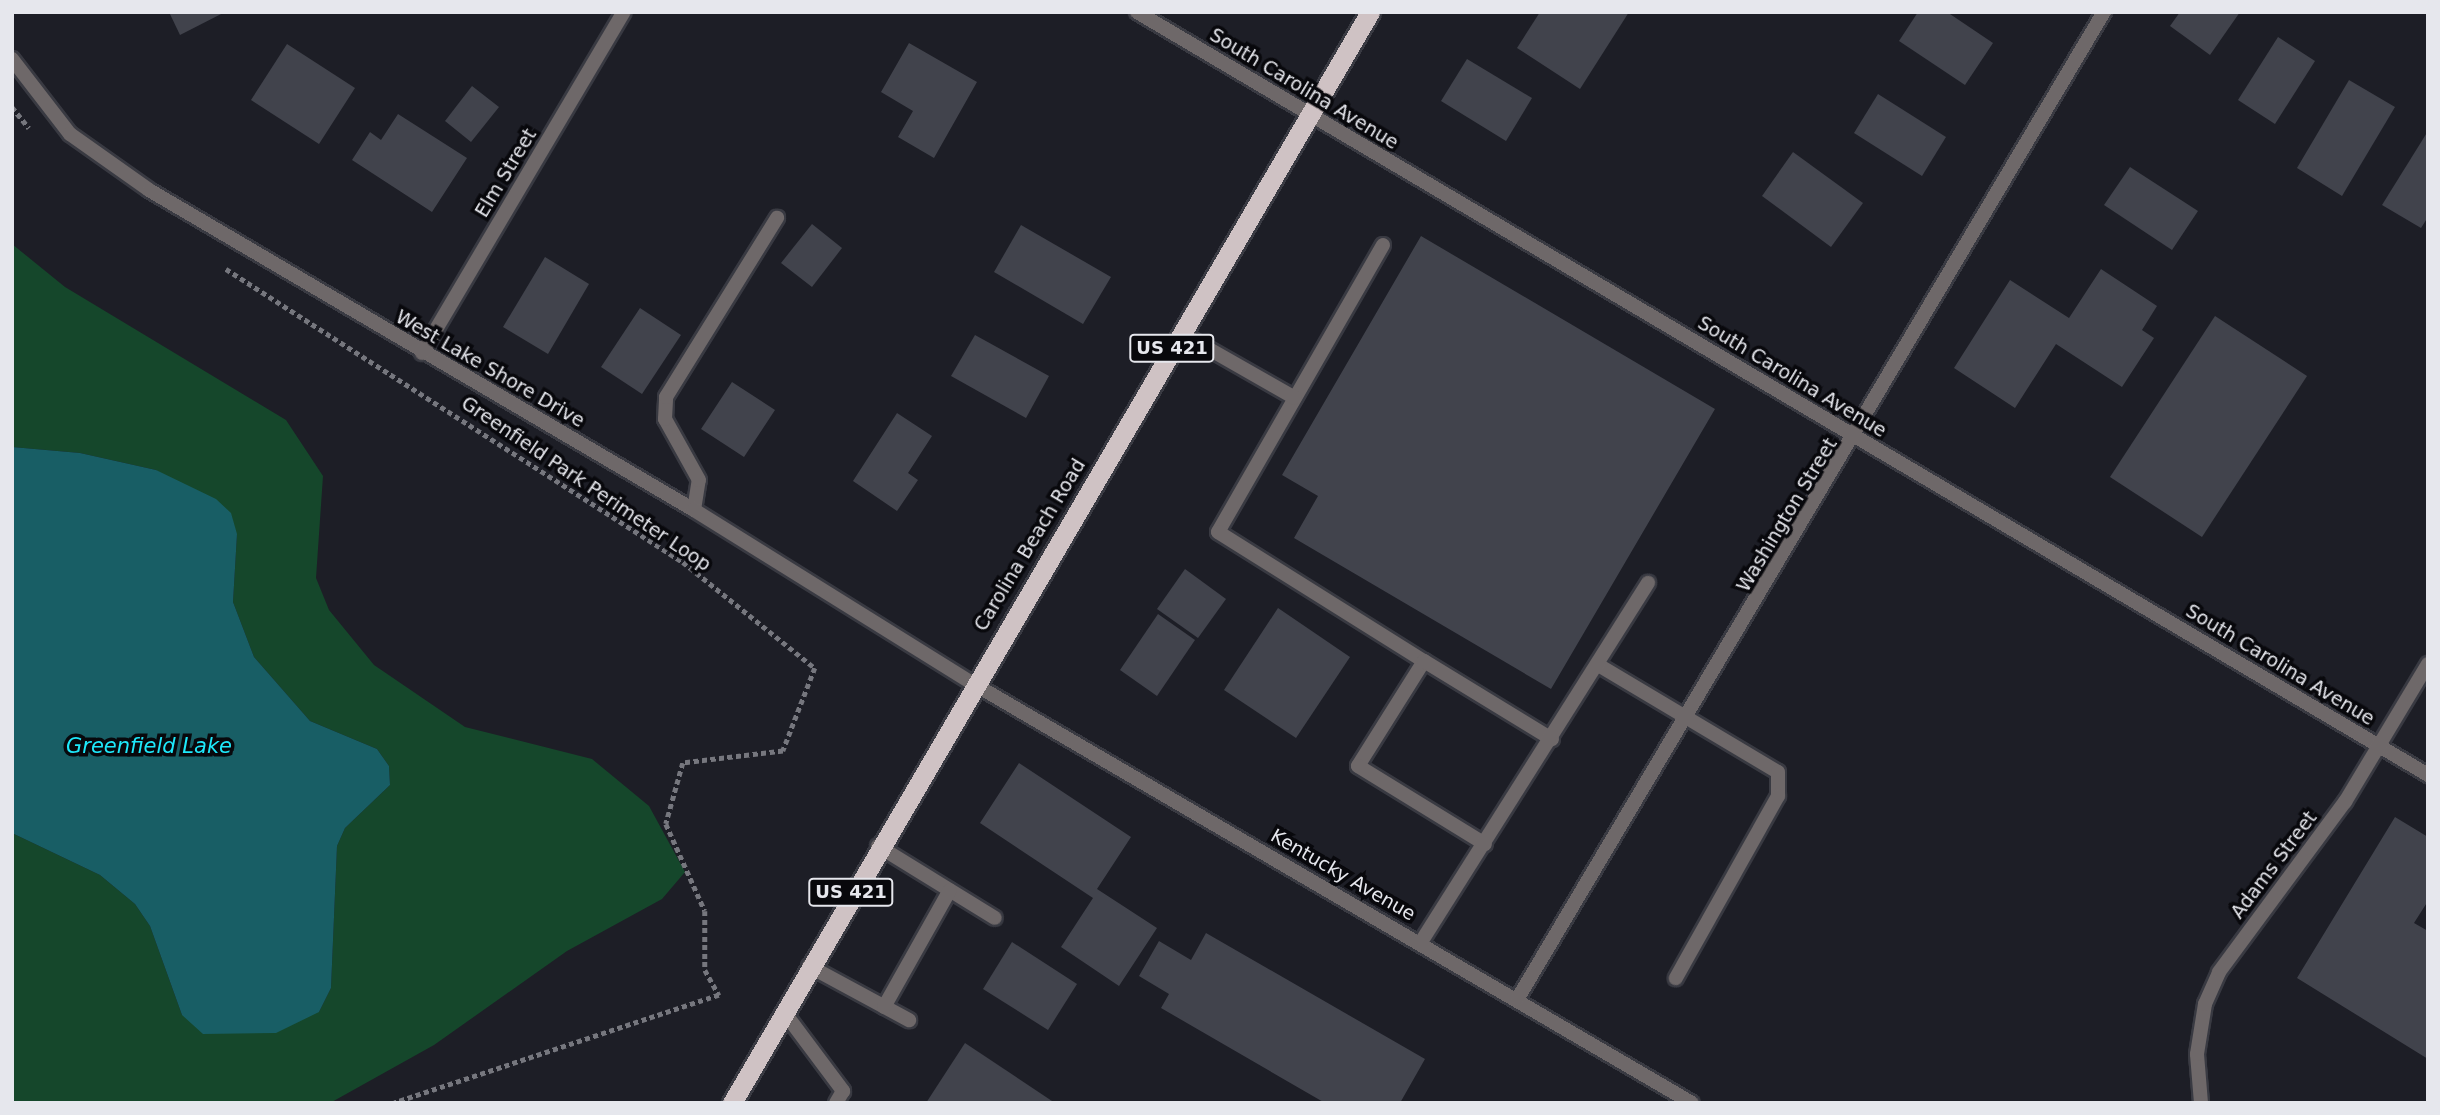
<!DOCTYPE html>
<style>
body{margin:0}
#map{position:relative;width:2440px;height:1115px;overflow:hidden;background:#1d1e26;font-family:"DejaVu Sans",sans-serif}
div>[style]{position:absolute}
.green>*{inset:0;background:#15472b}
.water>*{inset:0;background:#185e65}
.building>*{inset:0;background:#41434c}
.path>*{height:4.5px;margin-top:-2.25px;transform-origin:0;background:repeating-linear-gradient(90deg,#76777e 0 5px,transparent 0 8.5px)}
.roads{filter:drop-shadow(2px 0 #393a42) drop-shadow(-2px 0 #393a42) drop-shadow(0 2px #393a42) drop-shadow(0 -2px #393a42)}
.service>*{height:14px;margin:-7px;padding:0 7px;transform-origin:7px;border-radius:7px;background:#6e6869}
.minor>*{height:14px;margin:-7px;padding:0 7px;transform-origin:7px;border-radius:7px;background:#6e6869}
.trunk>*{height:19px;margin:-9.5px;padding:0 9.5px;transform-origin:9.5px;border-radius:9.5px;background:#cfc2c4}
span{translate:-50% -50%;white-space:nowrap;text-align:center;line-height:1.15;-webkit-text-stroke:7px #08080c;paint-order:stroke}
.shield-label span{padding:2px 5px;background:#08080c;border:2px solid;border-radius:5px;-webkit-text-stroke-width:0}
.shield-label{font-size:18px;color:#e6e7ed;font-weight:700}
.street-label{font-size:19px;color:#e6e7ed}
.water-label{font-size:21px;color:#1ee8fa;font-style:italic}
.frame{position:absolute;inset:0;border:14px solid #e6e7ed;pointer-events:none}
</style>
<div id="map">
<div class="green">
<i style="clip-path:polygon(12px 244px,65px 287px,286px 420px,323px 476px,316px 578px,329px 610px,374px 665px,465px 727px,592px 759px,649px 806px,685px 872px,662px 899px,567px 951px,434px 1045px,330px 1103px,12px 1103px,12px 833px,100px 875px,135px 904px,150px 926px,182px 1015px,319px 1012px,331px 988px,337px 846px,345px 828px,390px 785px,389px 766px,377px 749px,310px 721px,254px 657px,233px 602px,237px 534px,156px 470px,80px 453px,12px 447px)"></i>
</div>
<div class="water">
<i style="clip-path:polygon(12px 447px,80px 453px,156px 470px,216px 499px,231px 513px,237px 534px,233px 602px,254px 657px,310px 721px,377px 749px,389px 766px,390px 785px,345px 828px,337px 846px,331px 988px,319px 1012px,276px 1033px,203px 1034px,182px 1015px,150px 926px,135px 904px,100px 875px,12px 833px)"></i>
</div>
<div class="building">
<i style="clip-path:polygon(169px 12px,225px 12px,180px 35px)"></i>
<i style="clip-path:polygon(1540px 12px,1629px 12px,1580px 89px,1517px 48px)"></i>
<i style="clip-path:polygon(1918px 12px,1947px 12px,1993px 43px,1965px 85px,1899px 41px)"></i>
<i style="clip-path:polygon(2180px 12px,2240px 12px,2210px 55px,2170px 26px)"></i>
<i style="clip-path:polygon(2278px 37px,2315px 61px,2275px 124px,2238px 100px)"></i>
<i style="clip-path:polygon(909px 43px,977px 82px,934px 158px,898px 137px,913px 111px,881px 92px)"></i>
<i style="clip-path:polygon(287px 44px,355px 88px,319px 144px,251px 100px)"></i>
<i style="clip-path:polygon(1467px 59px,1532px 98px,1506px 141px,1441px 101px)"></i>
<i style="clip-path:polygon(2349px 80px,2395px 107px,2342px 196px,2297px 168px)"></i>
<i style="clip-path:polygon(472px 86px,499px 107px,471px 142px,445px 121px)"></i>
<i style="clip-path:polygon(1878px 94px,1946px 137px,1922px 176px,1854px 133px)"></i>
<i style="clip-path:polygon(398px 114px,467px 158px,432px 212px,352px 160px,370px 132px,381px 140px)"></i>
<i style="clip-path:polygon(2428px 131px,2428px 217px,2421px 228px,2382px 205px)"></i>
<i style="clip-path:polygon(1793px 152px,1863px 203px,1831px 247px,1762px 196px)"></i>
<i style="clip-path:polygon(2130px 167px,2198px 211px,2172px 250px,2104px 205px)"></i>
<i style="clip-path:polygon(812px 224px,842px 248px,812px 287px,781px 263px)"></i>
<i style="clip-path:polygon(1021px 225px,1111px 277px,1083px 324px,994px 272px)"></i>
<i style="clip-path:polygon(1421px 236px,1715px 409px,1551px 689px,1294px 538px,1318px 496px,1282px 475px)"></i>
<i style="clip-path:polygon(545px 257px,589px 284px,548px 354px,503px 327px)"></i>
<i style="clip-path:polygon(2101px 269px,2157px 306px,2142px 330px,2154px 338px,2122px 387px,2056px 344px,2015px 408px,1954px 368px,2010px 280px,2069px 318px)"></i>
<i style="clip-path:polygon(640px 308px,681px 335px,642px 394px,601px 367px)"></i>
<i style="clip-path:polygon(2215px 316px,2307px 376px,2202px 537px,2110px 477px)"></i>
<i style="clip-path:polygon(975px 335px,1049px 376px,1026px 418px,951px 376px)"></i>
<i style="clip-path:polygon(732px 382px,775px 410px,744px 457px,701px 429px)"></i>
<i style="clip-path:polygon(897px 413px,932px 436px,908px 473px,918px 480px,897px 511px,853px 481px)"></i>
<i style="clip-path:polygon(1185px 569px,1226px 599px,1198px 638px,1157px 609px)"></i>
<i style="clip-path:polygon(1278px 608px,1350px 657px,1296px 738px,1224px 690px)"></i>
<i style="clip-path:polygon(1158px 614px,1195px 640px,1157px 696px,1120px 670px)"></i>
<i style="clip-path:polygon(1019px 763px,1131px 837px,1097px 889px,1157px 928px,1119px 986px,1061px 947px,1093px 898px,980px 823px)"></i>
<i style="clip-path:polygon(2395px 817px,2428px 837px,2428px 901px,2414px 923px,2428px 931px,2428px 1059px,2297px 978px)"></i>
<i style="clip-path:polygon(1206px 933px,1425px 1059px,1400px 1103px,1325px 1103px,1161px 1008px,1169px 994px,1139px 976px,1159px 941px,1191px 960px)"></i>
<i style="clip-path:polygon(1012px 942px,1077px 984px,1048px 1030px,983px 989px)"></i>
<i style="clip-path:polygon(965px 1043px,1055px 1103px,926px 1103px)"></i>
</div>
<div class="path">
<i style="left:12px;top:107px;width:27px;rotate:51deg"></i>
<i style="left:226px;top:269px;width:543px;rotate:32.67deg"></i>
<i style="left:683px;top:562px;width:169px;rotate:38.8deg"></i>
<i style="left:815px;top:668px;width:89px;rotate:111.1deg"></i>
<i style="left:783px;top:751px;width:101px;rotate:173.2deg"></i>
<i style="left:683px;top:763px;width:63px;rotate:105.6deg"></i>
<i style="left:666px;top:824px;width:95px;rotate:65.9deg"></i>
<i style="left:705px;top:911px;width:59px;rotate:90deg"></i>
<i style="left:705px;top:970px;width:29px;rotate:61deg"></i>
<i style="left:719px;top:995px;width:342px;rotate:161.6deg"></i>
</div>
<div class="roads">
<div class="service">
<i style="left:1383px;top:245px;width:331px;rotate:119.9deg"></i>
<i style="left:1218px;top:532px;width:243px;rotate:32.1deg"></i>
<i style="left:1424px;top:661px;width:124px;rotate:122.2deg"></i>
<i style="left:1358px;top:766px;width:149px;rotate:31.6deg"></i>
<i style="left:1181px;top:333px;width:131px;rotate:29.7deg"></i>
<i style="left:694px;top:510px;width:30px;rotate:-81deg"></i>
<i style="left:699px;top:480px;width:70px;rotate:-119.1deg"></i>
<i style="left:665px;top:419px;width:22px;rotate:-87deg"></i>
<i style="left:666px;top:397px;width:211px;rotate:-58.2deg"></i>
<i style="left:1424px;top:661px;width:150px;rotate:31.4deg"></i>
<i style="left:1600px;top:666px;width:207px;rotate:30.8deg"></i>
<i style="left:1778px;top:772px;width:24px;rotate:90deg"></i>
<i style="left:1778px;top:796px;width:209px;rotate:119.3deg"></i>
<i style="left:878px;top:846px;width:137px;rotate:31.6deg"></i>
<i style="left:1421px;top:942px;width:425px;rotate:-57.7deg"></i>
<i style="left:809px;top:966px;width:114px;rotate:28.4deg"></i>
<i style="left:884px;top:1007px;width:134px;rotate:-60.6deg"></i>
<i style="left:784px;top:1012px;width:99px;rotate:53.2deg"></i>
<i style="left:843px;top:1091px;width:14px;rotate:120deg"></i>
</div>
<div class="minor">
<i style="left:1137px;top:12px;width:1500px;rotate:30.58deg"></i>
<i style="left:12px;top:59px;width:95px;rotate:52.3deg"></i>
<i style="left:70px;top:134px;width:97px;rotate:35.3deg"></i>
<i style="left:149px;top:190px;width:632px;rotate:30.42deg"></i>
<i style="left:694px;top:510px;width:330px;rotate:31.9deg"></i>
<i style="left:974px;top:684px;width:831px;rotate:30.27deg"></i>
<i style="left:422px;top:353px;width:396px;rotate:-59.4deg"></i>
<i style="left:1518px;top:998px;width:1147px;rotate:-59.28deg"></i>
<i style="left:2201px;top:1103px;width:49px;rotate:-94.7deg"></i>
<i style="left:2197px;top:1054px;width:51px;rotate:-80.9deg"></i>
<i style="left:2205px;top:1004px;width:35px;rotate:-66deg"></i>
<i style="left:2219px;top:972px;width:212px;rotate:-53.5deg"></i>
<i style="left:2345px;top:802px;width:161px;rotate:-59deg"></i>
</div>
<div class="trunk">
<i style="left:732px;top:1103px;width:1264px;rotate:-59.68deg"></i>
</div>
</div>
<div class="shield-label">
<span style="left:1172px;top:348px">US 421</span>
<span style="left:851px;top:892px">US 421</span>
</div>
<div class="street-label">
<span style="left:1304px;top:89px;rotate:31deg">South Carolina Avenue</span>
<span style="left:506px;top:173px;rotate:-59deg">Elm Street</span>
<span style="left:490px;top:369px;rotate:30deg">West Lake Shore Drive</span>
<span style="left:1792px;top:377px;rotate:31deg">South Carolina Avenue</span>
<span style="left:586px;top:484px;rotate:34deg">Greenfield Park Perimeter Loop</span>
<span style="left:1787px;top:515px;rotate:-59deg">Washington Street</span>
<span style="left:1030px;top:545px;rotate:-59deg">Carolina Beach Road</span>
<span style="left:2280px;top:665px;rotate:31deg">South Carolina Avenue</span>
<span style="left:2274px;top:865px;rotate:-53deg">Adams Street</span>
<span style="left:1343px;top:875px;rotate:30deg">Kentucky Avenue</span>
</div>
<div class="water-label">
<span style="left:149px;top:746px">Greenfield Lake</span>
</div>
<div class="frame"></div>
</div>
